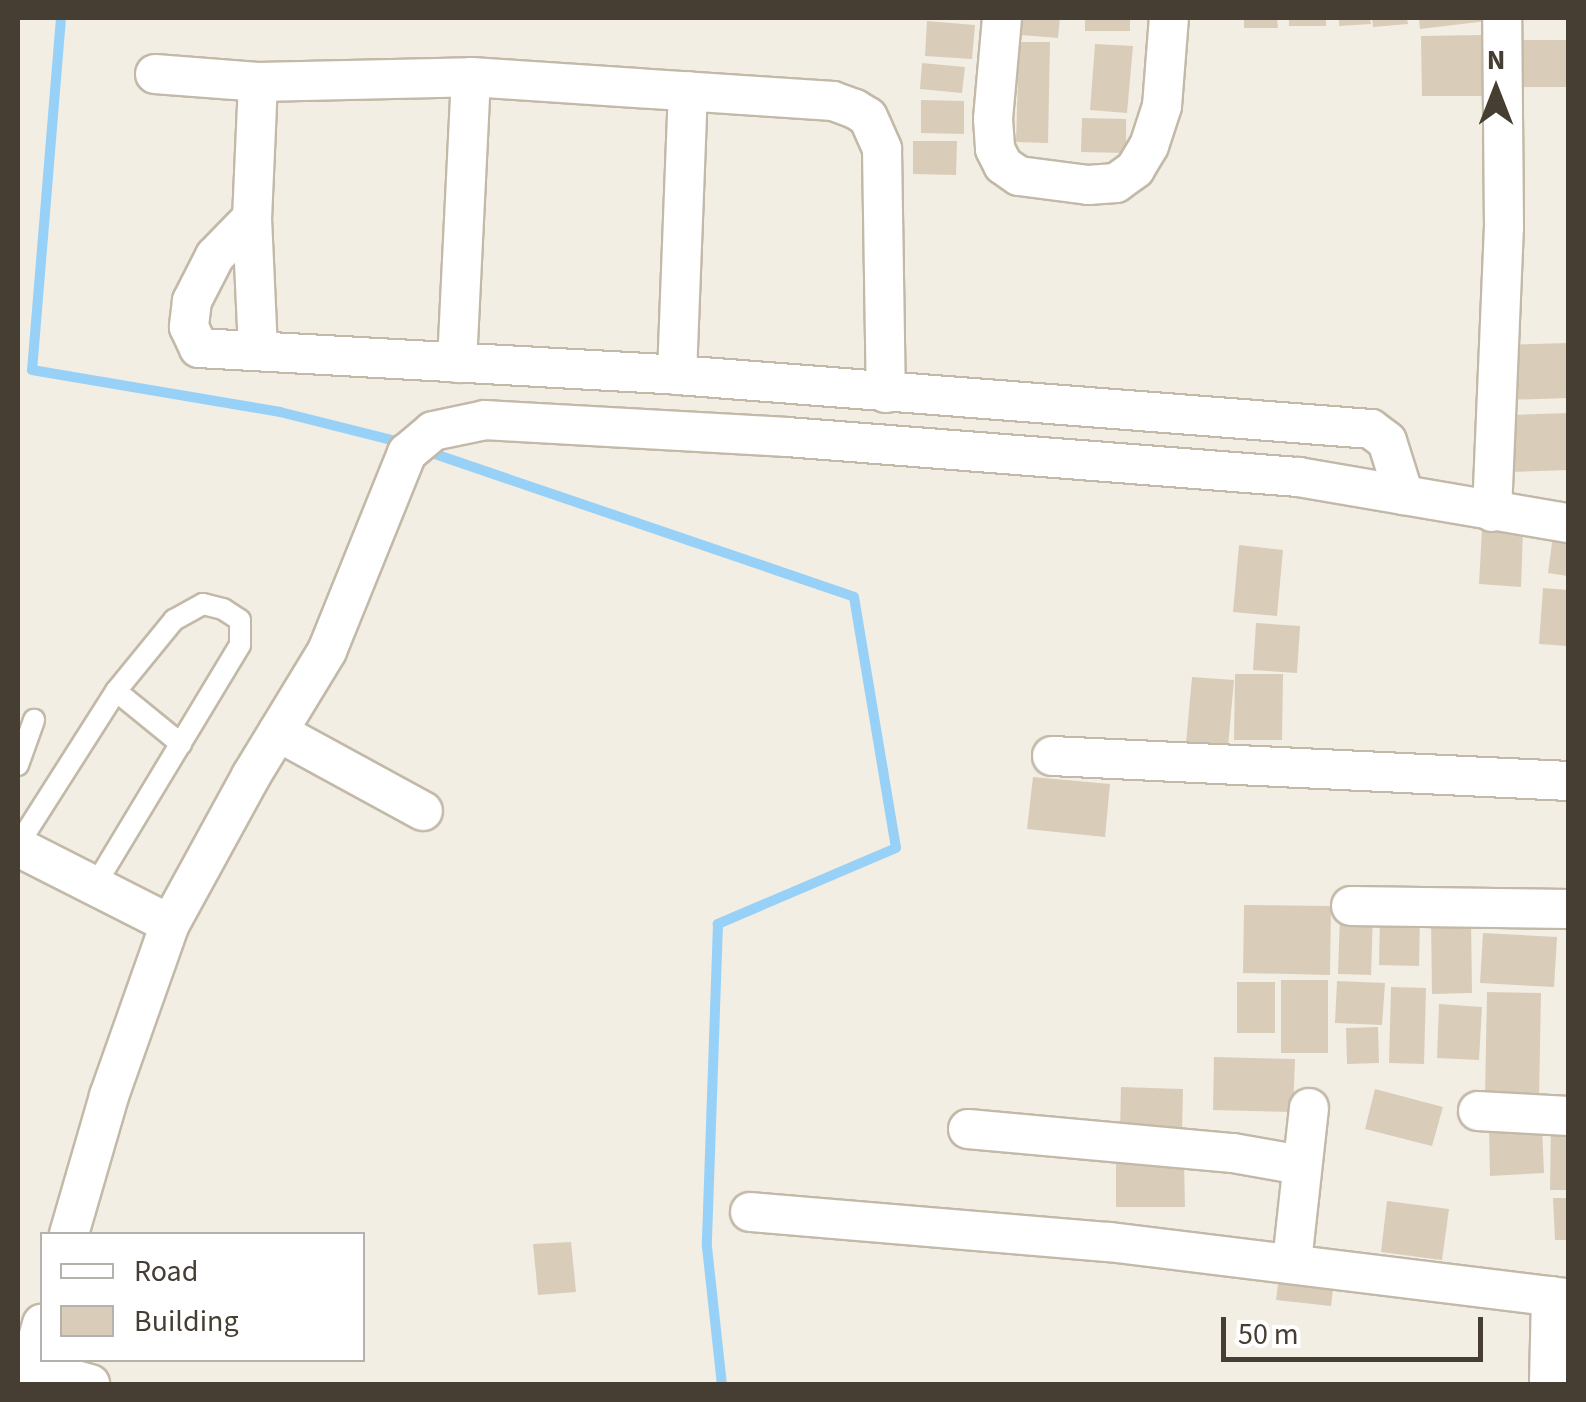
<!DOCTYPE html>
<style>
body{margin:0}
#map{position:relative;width:1586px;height:1402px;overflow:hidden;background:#f3eee3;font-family:"Source Sans 3",sans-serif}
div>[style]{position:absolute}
.stream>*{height:10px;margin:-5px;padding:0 5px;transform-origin:5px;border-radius:5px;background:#98d1f7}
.building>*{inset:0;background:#d9cdba}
.roads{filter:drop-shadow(2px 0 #c3b9a8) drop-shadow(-2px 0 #c3b9a8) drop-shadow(0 2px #c3b9a8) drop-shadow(0 -2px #c3b9a8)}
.lane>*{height:20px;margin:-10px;padding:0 10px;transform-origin:10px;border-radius:10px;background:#fff}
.street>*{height:38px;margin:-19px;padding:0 19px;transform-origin:19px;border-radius:19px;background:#fff}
span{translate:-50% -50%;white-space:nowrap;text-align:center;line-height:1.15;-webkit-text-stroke:9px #fff;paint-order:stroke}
.frame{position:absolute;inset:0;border:20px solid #463e33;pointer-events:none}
.legend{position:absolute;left:40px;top:1232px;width:325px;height:130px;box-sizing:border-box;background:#fff;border:2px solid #b5b2ad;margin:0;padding:12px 18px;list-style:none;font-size:30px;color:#463e33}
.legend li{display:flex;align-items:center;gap:20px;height:50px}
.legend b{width:50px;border:2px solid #b5b2ad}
.north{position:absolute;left:1446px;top:40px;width:100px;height:100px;-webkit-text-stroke:8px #fff;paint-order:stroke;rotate:0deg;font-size:28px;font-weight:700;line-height:40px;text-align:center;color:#463e33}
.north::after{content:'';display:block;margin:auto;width:35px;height:45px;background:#463e33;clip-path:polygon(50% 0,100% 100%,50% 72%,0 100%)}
.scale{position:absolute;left:1221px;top:1317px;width:262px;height:45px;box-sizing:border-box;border:5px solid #463e33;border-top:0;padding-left:12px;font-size:30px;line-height:35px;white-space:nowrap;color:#463e33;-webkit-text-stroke:8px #fff;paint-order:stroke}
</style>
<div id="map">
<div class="stream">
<i style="left:61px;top:18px;width:353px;rotate:94.7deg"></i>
<i style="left:32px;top:370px;width:252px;rotate:9.6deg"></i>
<i style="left:280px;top:412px;width:127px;rotate:14.1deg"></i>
<i style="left:423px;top:450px;width:455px;rotate:18.8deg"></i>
<i style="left:854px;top:597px;width:254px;rotate:80.5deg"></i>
<i style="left:896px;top:848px;width:194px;rotate:156.9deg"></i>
<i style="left:718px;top:924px;width:323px;rotate:92deg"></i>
<i style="left:707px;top:1247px;width:138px;rotate:83.8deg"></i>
</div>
<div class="building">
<i style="clip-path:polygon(1022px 18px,1060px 18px,1058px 38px,1021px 35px)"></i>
<i style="clip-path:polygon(1085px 18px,1130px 18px,1130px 31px,1085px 31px)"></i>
<i style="clip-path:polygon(1244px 18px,1277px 18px,1278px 28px,1244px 28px)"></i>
<i style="clip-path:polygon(1289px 18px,1326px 18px,1326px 26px,1289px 26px)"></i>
<i style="clip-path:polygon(1339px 18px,1370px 18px,1371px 24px,1339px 26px)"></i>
<i style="clip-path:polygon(1372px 18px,1407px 18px,1408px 24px,1373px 27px)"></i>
<i style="clip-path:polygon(1419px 18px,1487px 18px,1487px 21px,1420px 29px)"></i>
<i style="clip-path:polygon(927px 21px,975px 25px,972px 59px,925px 56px)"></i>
<i style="clip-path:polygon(1481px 35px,1482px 96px,1422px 96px,1421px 36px)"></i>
<i style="clip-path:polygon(1523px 40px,1568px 40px,1568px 87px,1523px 87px)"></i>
<i style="clip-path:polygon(1019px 42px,1050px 42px,1048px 143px,1016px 142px)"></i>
<i style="clip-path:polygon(1095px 44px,1133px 46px,1127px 113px,1090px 110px)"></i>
<i style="clip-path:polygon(922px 63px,965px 67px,962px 93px,920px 89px)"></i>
<i style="clip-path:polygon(921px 100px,964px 101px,964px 134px,921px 133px)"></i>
<i style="clip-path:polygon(1082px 118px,1126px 119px,1126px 153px,1081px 152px)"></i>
<i style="clip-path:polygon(913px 141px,957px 141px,956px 175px,913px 174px)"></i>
<i style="clip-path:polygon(1568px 343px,1568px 398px,1506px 400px,1503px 345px)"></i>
<i style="clip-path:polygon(1568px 413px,1568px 470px,1510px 472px,1508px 415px)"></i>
<i style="clip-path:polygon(1482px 529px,1523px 530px,1521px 587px,1479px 584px)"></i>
<i style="clip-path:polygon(1553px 535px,1568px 537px,1568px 576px,1548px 573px)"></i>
<i style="clip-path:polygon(1239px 545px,1283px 550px,1277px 616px,1233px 612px)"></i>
<i style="clip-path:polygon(1543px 588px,1568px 590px,1568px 646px,1539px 644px)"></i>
<i style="clip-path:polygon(1256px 623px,1300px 626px,1297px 673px,1253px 670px)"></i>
<i style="clip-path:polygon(1235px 674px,1283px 674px,1282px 740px,1234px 740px)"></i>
<i style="clip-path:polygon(1192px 677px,1234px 680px,1227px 758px,1185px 755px)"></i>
<i style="clip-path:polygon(1033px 777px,1110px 784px,1105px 837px,1027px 829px)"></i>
<i style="clip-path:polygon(1244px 905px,1331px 906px,1330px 975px,1243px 973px)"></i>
<i style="clip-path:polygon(1340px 913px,1373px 914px,1371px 975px,1338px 974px)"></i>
<i style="clip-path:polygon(1380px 915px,1420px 916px,1419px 966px,1379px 965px)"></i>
<i style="clip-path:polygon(1471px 917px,1472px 993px,1432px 994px,1431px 918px)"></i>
<i style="clip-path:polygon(1483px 933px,1557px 937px,1554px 987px,1480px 983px)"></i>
<i style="clip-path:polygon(1281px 980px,1328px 980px,1328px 1053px,1281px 1053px)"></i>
<i style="clip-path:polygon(1337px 981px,1385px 983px,1382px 1025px,1335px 1023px)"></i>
<i style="clip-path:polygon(1237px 982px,1275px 982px,1275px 1033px,1237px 1033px)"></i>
<i style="clip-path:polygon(1391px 987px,1426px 988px,1424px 1064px,1389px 1063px)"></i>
<i style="clip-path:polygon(1487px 992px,1541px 993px,1539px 1098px,1485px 1097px)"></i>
<i style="clip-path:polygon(1439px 1004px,1482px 1007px,1479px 1060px,1437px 1058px)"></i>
<i style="clip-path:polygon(1378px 1027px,1379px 1063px,1347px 1064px,1346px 1028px)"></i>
<i style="clip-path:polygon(1214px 1057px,1295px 1059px,1293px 1112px,1213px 1110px)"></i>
<i style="clip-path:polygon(1121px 1087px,1183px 1089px,1182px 1133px,1120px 1132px)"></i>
<i style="clip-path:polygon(1375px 1089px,1443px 1107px,1432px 1146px,1365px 1129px)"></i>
<i style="clip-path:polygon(1551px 1121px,1568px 1121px,1568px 1190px,1550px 1190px)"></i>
<i style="clip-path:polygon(1542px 1128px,1544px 1173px,1490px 1176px,1489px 1130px)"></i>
<i style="clip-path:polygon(1116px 1160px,1184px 1160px,1185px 1207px,1116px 1207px)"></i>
<i style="clip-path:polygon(1553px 1198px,1568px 1198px,1568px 1240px,1555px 1240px)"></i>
<i style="clip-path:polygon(1387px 1201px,1449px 1209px,1442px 1260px,1381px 1252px)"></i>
<i style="clip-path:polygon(571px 1242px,576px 1292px,538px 1295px,533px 1244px)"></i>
<i style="clip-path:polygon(1280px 1267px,1335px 1273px,1331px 1306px,1276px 1300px)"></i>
</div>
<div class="roads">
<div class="lane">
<i style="left:116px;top:691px;width:84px;rotate:39.2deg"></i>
<i style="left:18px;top:765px;width:48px;rotate:-70.4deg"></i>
<i style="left:18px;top:845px;width:183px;rotate:-57.5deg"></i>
<i style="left:116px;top:691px;width:92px;rotate:-50.8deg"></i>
<i style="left:174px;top:620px;width:33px;rotate:-29deg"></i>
<i style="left:203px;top:604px;width:21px;rotate:14deg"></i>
<i style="left:223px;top:609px;width:20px;rotate:33deg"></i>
<i style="left:240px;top:620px;width:25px;rotate:90deg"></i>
<i style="left:240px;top:645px;width:279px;rotate:121.1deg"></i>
</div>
<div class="street">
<i style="left:1002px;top:18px;width:101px;rotate:95.1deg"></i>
<i style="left:993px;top:119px;width:30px;rotate:86deg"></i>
<i style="left:995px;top:149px;width:18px;rotate:63deg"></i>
<i style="left:1003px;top:165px;width:19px;rotate:35deg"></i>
<i style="left:1019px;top:176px;width:70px;rotate:7.4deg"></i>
<i style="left:1088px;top:185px;width:28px;rotate:-4deg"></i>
<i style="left:1116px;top:183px;width:24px;rotate:-36deg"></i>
<i style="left:1135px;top:169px;width:27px;rotate:-59deg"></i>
<i style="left:1149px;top:146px;width:42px;rotate:-72deg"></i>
<i style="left:1162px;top:106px;width:88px;rotate:-85.5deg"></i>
<i style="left:155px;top:74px;width:103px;rotate:4.4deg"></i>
<i style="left:258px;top:82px;width:213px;rotate:-1.3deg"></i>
<i style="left:471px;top:77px;width:363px;rotate:3.8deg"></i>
<i style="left:833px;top:101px;width:23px;rotate:20deg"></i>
<i style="left:855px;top:109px;width:15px;rotate:32deg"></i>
<i style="left:868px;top:117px;width:35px;rotate:66deg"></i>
<i style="left:882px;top:149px;width:244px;rotate:89.1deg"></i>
<i style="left:258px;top:82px;width:136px;rotate:92.5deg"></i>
<i style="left:252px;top:218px;width:130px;rotate:87.4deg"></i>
<i style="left:252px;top:218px;width:53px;rotate:134.2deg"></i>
<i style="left:215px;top:256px;width:51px;rotate:117.1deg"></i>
<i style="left:192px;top:301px;width:26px;rotate:97deg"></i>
<i style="left:189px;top:327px;width:23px;rotate:65deg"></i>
<i style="left:199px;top:348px;width:479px;rotate:3.2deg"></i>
<i style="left:677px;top:375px;width:696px;rotate:4.45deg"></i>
<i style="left:1371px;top:429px;width:20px;rotate:37deg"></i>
<i style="left:1387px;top:441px;width:57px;rotate:72.5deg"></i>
<i style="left:457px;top:363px;width:286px;rotate:-87.2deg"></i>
<i style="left:677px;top:375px;width:284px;rotate:-87.8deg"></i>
<i style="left:1492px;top:512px;width:284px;rotate:-87.6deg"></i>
<i style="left:1504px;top:228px;width:210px;rotate:-90.5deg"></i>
<i style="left:278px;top:732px;width:165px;rotate:28.6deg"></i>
<i style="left:1052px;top:756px;width:517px;rotate:2.77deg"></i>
<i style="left:18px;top:847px;width:170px;rotate:26.9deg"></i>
<i style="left:1351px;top:906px;width:217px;rotate:0.8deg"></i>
<i style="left:1478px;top:1111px;width:90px;rotate:3.2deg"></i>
<i style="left:968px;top:1129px;width:266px;rotate:5.2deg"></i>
<i style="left:1233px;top:1153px;width:69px;rotate:10deg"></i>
<i style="left:750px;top:1212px;width:360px;rotate:4.8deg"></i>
<i style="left:1109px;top:1242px;width:462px;rotate:7deg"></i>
<i style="left:69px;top:1234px;width:144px;rotate:-73.8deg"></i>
<i style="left:109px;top:1096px;width:182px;rotate:-70.5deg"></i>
<i style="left:170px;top:924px;width:169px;rotate:-61.3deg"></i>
<i style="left:251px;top:776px;width:146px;rotate:-58.7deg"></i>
<i style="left:327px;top:651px;width:214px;rotate:-68deg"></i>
<i style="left:407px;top:453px;width:34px;rotate:-40deg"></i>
<i style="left:433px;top:431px;width:53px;rotate:-11.9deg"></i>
<i style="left:485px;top:420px;width:302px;rotate:3.2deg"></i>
<i style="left:787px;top:437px;width:513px;rotate:4.48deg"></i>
<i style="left:1298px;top:477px;width:274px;rotate:9.7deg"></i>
<i style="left:1292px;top:1262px;width:155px;rotate:-83.7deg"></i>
<i style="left:18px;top:1364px;width:75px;rotate:15.5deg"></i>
<i style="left:30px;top:1367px;width:45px;rotate:-74.4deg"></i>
<i style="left:1549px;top:1384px;width:88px;rotate:-88.7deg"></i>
</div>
</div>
<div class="frame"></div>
<ul class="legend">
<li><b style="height:12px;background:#fff"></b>Road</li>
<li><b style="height:28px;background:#d9cdba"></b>Building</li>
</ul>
<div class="north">N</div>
<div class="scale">50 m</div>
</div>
